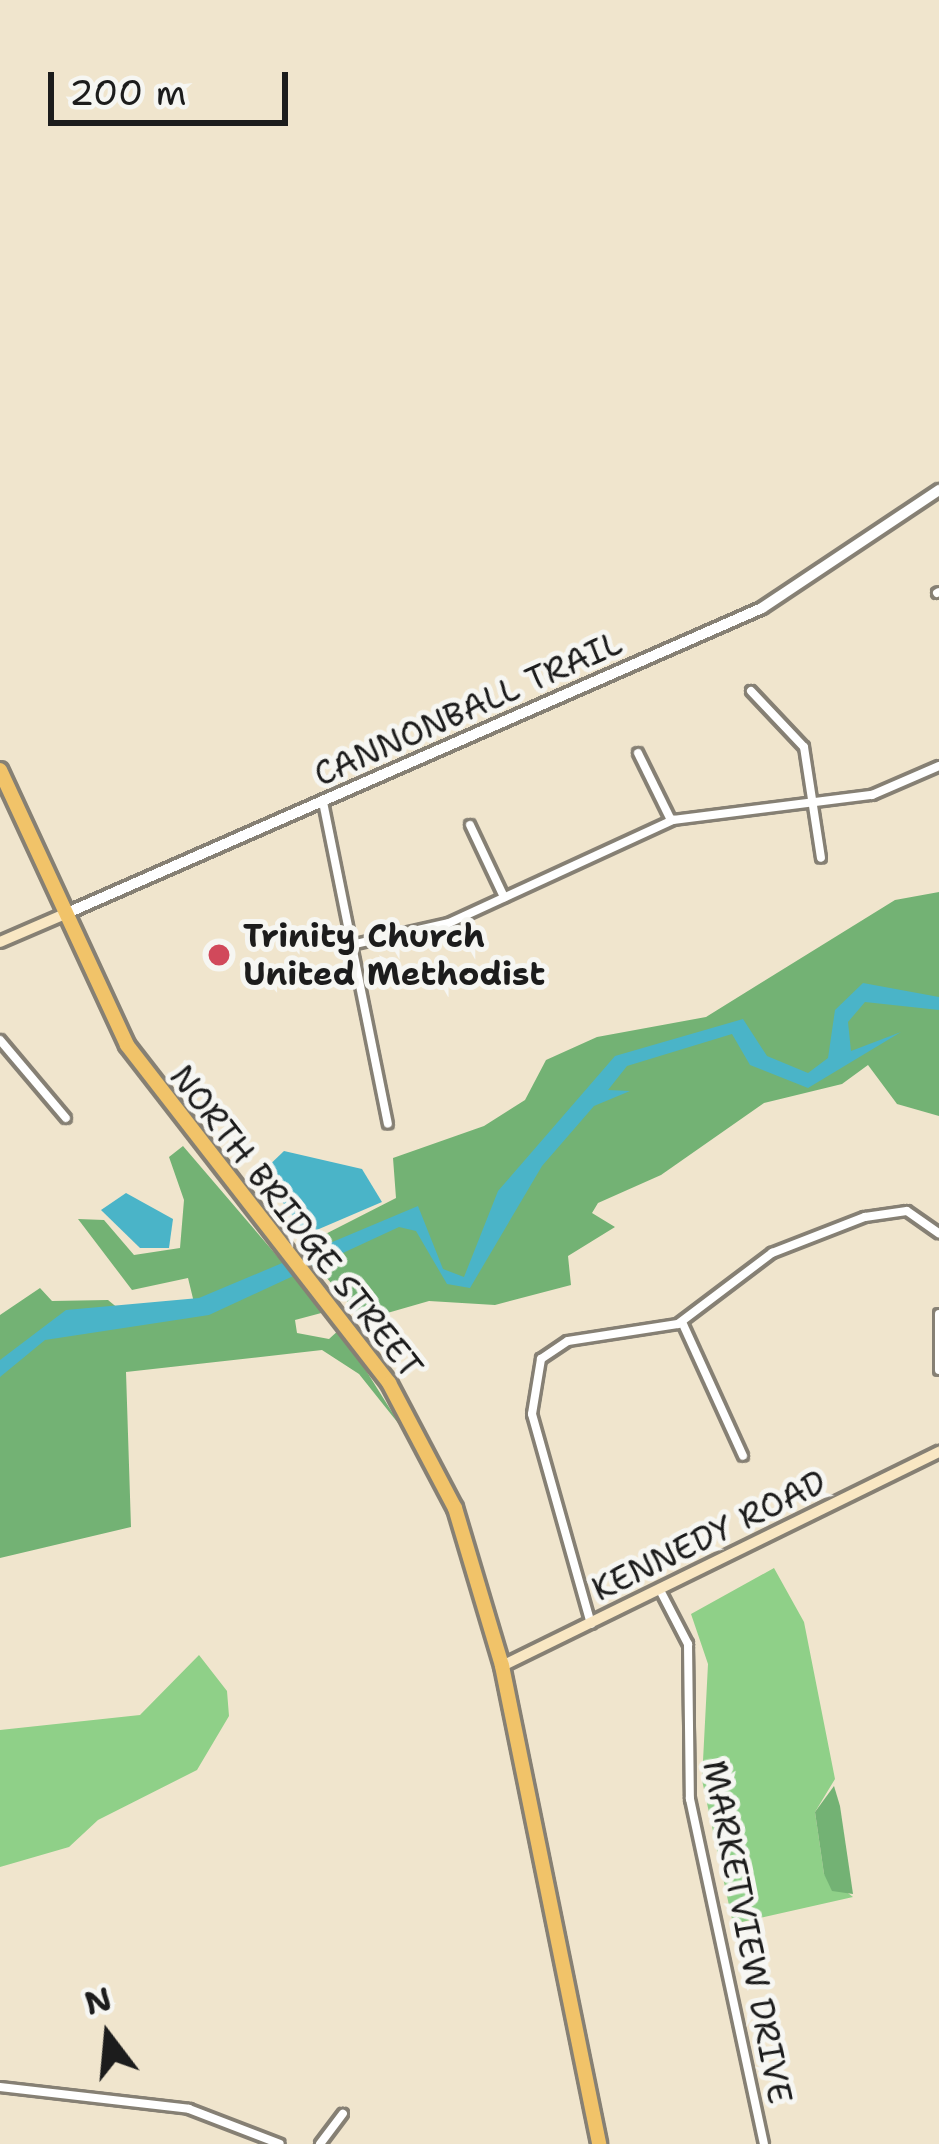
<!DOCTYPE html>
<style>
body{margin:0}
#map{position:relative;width:939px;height:2144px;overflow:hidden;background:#f0e5cd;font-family:"Shantell Sans",sans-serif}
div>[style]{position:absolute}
.green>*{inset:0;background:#8fd088}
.forest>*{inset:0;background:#73b274}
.water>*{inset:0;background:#4ab4c8}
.roads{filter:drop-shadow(3px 0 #868074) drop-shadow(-3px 0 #868074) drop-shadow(0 3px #868074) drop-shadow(0 -3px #868074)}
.minor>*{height:8px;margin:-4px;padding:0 4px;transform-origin:4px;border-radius:4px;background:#fff}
.tertiary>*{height:10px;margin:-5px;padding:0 5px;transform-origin:5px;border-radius:5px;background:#fff}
.secondary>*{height:10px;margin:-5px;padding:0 5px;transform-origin:5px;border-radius:5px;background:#f9e7c3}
.trunk>*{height:14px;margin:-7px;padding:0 7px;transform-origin:7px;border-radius:7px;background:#f1c369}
.dots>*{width:33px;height:33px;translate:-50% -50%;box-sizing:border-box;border:6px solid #f6f6f2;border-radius:50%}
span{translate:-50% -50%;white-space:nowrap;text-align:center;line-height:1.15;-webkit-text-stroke:10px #f6f6f2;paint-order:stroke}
.street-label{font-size:33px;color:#1c1c1c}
.poi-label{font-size:33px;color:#1c1c1c;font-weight:700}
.left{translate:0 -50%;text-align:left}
.north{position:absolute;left:48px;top:1976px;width:120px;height:120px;-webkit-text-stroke:9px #f6f6f2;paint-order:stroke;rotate:344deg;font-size:33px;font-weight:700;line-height:48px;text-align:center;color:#1c1c1c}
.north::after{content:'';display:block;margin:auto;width:42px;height:54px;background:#1c1c1c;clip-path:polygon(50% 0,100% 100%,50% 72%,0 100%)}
.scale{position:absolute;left:48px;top:72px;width:240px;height:54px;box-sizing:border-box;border:6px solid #1c1c1c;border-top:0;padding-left:15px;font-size:36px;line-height:42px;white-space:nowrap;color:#1c1c1c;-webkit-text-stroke:9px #f6f6f2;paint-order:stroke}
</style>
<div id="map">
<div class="green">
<i style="clip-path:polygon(774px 1568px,804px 1622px,835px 1779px,815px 1812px,824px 1874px,853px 1897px,733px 1924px,702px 1780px,708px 1664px,691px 1614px)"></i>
<i style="clip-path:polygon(199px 1655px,227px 1691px,229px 1716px,197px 1770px,98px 1820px,69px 1847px,0 1867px,0 1730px,140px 1715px)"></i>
</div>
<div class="forest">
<i style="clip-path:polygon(939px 892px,939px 1116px,897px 1104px,868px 1065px,842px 1084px,764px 1103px,661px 1175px,598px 1203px,592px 1213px,615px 1227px,568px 1256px,571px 1285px,495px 1305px,429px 1301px,363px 1320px,300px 1247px,396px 1198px,393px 1158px,484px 1126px,525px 1100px,546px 1060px,597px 1037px,706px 1017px,895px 900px)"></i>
<i style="clip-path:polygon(183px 1146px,325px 1312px,295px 1320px,297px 1333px,329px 1339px,340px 1329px,402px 1428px,359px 1374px,322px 1350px,126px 1372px,131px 1527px,0 1558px,0 1315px,40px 1288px,52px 1301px,108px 1300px,136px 1323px,197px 1315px,188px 1278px,132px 1290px,78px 1219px,104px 1220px,134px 1255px,180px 1248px,184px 1200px,169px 1157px)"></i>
<i style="clip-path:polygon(834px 1786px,840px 1806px,853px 1894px,832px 1891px,824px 1874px,815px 1812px)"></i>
</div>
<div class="water">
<i style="clip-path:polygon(863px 983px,939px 997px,939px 1010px,865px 1002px,848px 1022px,851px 1051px,901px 1032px,808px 1088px,750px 1065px,732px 1034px,627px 1066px,608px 1090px,630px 1091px,594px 1106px,542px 1166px,470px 1288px,447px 1284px,416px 1231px,399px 1227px,209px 1315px,45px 1340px,0 1377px,0 1360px,66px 1310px,199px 1298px,418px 1206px,443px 1269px,464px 1277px,498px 1191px,615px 1056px,743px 1019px,767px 1056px,808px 1073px,828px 1058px,835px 1010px)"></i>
<i style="clip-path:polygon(284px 1151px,362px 1169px,382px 1202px,312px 1232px,300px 1226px,261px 1173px)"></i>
<i style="clip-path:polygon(126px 1193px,173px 1219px,169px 1248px,140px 1248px,101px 1210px)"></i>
</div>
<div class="roads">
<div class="minor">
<i style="left:937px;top:593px;width:2px;rotate:-27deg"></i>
<i style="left:751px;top:691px;width:77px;rotate:46.6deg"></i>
<i style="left:804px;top:747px;width:112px;rotate:81.3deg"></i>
<i style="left:638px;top:753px;width:75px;rotate:63.8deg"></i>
<i style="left:323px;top:802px;width:328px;rotate:78.6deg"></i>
<i style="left:470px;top:825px;width:80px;rotate:64.7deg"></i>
<i style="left:351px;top:945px;width:100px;rotate:-12.7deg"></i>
<i style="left:449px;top:923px;width:247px;rotate:-24.7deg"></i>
<i style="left:673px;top:820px;width:201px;rotate:-7.2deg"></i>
<i style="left:872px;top:795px;width:73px;rotate:-23.4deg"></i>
<i style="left:0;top:1040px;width:102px;rotate:49.8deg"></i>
<i style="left:939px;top:1314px;width:56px;rotate:90deg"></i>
<i style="left:682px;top:1322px;width:147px;rotate:65.5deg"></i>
<i style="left:661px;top:1592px;width:59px;rotate:62.6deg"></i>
<i style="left:688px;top:1644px;width:155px;rotate:89.3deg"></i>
<i style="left:690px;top:1799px;width:353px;rotate:77.9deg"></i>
<i style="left:591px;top:1624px;width:218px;rotate:-105.7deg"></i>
<i style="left:532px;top:1414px;width:56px;rotate:-80.7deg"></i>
<i style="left:541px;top:1359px;width:32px;rotate:-34deg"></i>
<i style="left:568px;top:1341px;width:111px;rotate:-8.8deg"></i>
<i style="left:678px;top:1324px;width:118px;rotate:-37.1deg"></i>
<i style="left:772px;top:1253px;width:100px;rotate:-21.2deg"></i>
<i style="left:865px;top:1217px;width:42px;rotate:-8.1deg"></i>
<i style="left:907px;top:1211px;width:39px;rotate:35deg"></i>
<i style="left:0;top:2087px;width:190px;rotate:6.6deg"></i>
<i style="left:189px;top:2109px;width:97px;rotate:21deg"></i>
<i style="left:320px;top:2144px;width:38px;rotate:-53deg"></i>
</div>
<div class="tertiary">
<i style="left:65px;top:914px;width:761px;rotate:-23.7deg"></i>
<i style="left:762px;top:608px;width:213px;rotate:-33.7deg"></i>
</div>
<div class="secondary">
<i style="left:0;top:942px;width:71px;rotate:-23.3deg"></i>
<i style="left:502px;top:1666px;width:487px;rotate:-26.1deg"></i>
</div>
<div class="trunk">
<i style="left:0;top:770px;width:303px;rotate:65.2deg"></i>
<i style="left:127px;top:1045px;width:428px;rotate:52.2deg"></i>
<i style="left:389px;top:1383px;width:141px;rotate:62.2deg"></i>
<i style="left:455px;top:1508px;width:165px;rotate:73.4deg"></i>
<i style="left:502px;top:1666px;width:488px;rotate:78.5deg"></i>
</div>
</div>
<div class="dots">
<i style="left:219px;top:955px;background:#d1495b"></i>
</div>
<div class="street-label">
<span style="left:468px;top:709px;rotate:-24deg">CANNONBALL TRAIL</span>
<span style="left:296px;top:1222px;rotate:52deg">NORTH BRIDGE STREET</span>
<span style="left:709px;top:1536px;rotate:-26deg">KENNEDY ROAD</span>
<span style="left:747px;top:1932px;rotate:79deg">MARKETVIEW DRIVE</span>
</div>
<div class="poi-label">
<span class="left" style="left:243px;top:955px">Trinity Church<br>United Methodist</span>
</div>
<div class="north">N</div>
<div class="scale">200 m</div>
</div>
